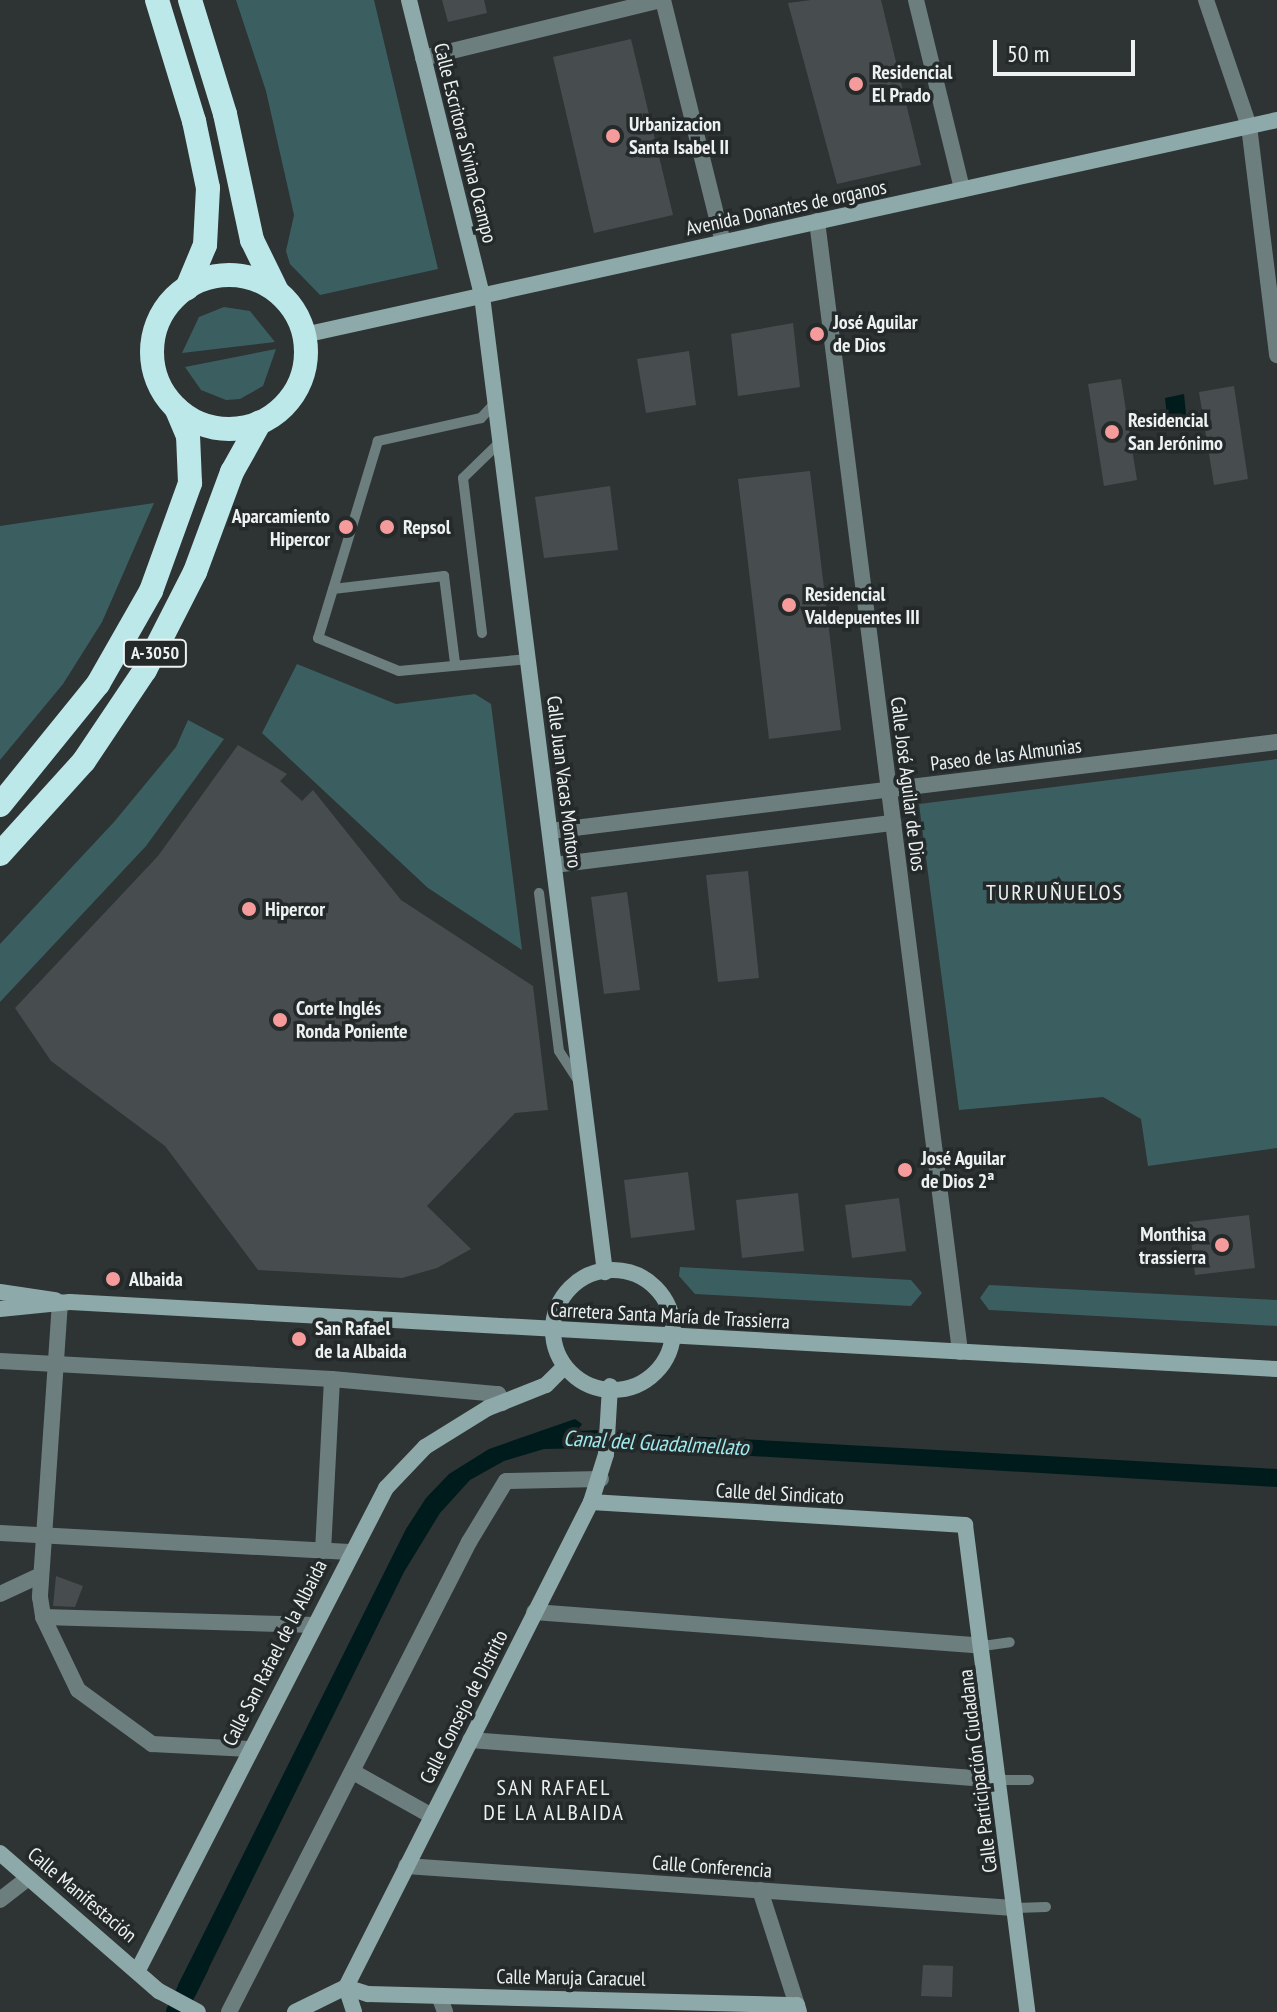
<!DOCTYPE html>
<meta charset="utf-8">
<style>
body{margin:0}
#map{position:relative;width:1277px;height:2012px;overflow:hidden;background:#2e3334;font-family:"PT Sans Narrow",sans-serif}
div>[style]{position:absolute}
.green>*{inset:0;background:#3b5f61}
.water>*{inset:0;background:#001b1c}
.canal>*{height:20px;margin:-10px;padding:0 10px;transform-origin:10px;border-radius:10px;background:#001b1c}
.building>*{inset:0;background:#474d4e}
.lane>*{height:10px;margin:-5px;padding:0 5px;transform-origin:5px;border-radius:5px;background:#6d7e7f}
.street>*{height:16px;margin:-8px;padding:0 8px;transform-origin:8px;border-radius:8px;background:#6d7e7f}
.secondary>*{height:16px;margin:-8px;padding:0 8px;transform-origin:8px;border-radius:8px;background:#8da9aa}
.secondary>.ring{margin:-8px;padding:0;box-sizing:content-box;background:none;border:16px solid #8da9aa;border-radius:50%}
.highway>*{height:24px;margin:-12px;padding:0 12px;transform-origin:12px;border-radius:12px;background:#bde8ea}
.highway>.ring{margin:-12px;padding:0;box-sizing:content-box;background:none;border:24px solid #bde8ea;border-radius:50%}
.dots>*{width:22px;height:22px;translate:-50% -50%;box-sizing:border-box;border:4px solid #24292a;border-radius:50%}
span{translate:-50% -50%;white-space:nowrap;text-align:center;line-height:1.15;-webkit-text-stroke:7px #24292a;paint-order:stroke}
.shield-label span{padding:2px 6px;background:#24292a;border:2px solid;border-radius:6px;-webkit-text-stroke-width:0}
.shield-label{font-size:18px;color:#edf1f1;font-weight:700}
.poi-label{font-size:20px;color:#edf1f1;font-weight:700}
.left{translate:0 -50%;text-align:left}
.right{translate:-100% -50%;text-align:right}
.street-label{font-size:20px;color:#edf1f1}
.neighbourhood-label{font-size:22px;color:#edf1f1;letter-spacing:2px}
.water-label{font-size:22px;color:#9feaee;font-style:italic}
.scale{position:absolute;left:993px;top:40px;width:142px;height:36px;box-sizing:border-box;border:4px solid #edf1f1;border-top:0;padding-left:10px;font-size:24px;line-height:28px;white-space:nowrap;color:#edf1f1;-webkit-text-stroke:6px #24292a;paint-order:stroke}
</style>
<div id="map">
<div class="green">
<i style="clip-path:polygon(236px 0,374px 0,438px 269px,320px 295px,290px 264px,286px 251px,294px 215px,266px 91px)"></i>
<i style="clip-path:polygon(224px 307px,250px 311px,275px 342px,182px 353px,199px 317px)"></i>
<i style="clip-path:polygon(276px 349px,263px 386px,240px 399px,226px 400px,201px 390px,185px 367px)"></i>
<i style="clip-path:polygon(154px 503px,102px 622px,63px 684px,0 760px,0 526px)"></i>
<i style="clip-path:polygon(297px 664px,396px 704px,475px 694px,491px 704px,522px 950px,428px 888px,262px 733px)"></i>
<i style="clip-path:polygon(188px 720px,224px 739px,146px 846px,0 1002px,0 944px,114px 822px,176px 747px)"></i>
<i style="clip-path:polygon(1277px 759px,1277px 1148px,1148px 1166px,1141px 1119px,1103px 1097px,959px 1110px,919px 804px)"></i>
<i style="clip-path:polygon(680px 1267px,911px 1280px,922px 1293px,911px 1306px,695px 1294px,679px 1276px)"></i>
<i style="clip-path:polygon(989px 1285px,1277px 1300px,1277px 1326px,989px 1310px,980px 1298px)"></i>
</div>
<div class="water">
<i style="clip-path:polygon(1184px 394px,1187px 424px,1168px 427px,1165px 398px)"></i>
<i style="clip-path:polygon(575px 1419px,582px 1424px,577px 1431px,598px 1430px,595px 1448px,544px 1449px,504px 1461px,470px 1480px,440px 1513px,404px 1572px,196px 1994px,178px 1985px,406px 1529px,426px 1498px,449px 1474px,489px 1449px)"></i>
<i style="clip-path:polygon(617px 1432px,1277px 1469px,1277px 1487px,616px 1448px)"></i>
</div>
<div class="canal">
<i style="left:176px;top:2012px;width:51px;rotate:-63.4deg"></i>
</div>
<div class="building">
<i style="clip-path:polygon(442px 0,484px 0,487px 13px,448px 22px)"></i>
<i style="clip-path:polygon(811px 0,881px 0,921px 165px,837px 184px,788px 3px)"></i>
<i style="clip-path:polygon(631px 39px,673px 215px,594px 233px,553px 57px)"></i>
<i style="clip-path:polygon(793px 323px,800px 387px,738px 396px,731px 334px)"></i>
<i style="clip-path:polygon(689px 351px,696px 405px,646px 413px,637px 359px)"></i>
<i style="clip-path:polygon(1121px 379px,1137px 480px,1104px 486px,1088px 384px)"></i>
<i style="clip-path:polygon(1234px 386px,1248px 479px,1214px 485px,1199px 392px)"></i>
<i style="clip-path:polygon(810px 471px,841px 730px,769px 739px,738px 479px)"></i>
<i style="clip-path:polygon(610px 486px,618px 550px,544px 558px,535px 497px)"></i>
<i style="clip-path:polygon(238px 745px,287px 774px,280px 781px,302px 801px,313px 790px,401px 900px,533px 986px,548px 1110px,515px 1113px,427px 1206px,471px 1249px,437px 1268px,402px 1278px,258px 1270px,165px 1146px,51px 1061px,15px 1008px,158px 856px)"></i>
<i style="clip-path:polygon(748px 871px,759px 978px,718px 982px,706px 875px)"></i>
<i style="clip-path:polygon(627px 892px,640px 990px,604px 994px,591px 897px)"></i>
<i style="clip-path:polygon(688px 1172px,695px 1230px,631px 1238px,624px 1180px)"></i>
<i style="clip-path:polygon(798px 1193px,804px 1251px,742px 1258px,736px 1200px)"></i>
<i style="clip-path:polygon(899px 1198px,906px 1251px,852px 1258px,845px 1205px)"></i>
<i style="clip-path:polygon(1249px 1215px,1255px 1268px,1195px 1275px,1189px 1222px)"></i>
<i style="clip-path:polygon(56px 1576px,83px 1586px,75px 1607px,53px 1606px)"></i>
<i style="clip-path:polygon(923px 1965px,953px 1966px,952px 1997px,921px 1996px)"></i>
</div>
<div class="lane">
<i style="left:495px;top:403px;width:21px;rotate:133deg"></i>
<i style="left:481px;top:418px;width:106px;rotate:167.4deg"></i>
<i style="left:378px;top:441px;width:206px;rotate:106.9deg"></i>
<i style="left:318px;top:638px;width:87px;rotate:22.2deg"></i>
<i style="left:399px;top:671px;width:130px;rotate:-5.3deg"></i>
<i style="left:333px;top:589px;width:112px;rotate:-6.7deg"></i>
<i style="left:444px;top:576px;width:88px;rotate:82.8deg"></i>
<i style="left:482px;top:633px;width:156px;rotate:-97deg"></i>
<i style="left:463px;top:478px;width:53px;rotate:-44.2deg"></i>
<i style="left:539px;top:893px;width:159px;rotate:82.8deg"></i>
<i style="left:559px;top:1051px;width:35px;rotate:57deg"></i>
<i style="left:983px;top:1646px;width:27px;rotate:-8deg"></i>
<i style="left:999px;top:1780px;width:30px"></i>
<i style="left:1014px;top:1908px;width:32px;rotate:-2deg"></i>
</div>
<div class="street">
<i style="left:663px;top:0;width:249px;rotate:76.1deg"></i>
<i style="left:916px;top:0;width:195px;rotate:76.3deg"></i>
<i style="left:1206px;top:0;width:133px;rotate:71.2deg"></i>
<i style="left:1249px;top:126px;width:231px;rotate:83deg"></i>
<i style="left:423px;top:58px;width:245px;rotate:-13.7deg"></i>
<i style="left:817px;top:221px;width:1140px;rotate:82.79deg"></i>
<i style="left:550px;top:831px;width:732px;rotate:-6.98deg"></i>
<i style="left:554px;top:865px;width:342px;rotate:-7.1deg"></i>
<i style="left:60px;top:1302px;width:296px;rotate:93.9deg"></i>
<i style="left:40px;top:1597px;width:20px;rotate:81deg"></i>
<i style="left:43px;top:1617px;width:81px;rotate:64.4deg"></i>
<i style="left:78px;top:1690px;width:92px;rotate:36.1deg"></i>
<i style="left:152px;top:1744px;width:97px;rotate:3deg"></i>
<i style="left:0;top:1361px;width:332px;rotate:3.1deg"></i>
<i style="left:332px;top:1379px;width:167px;rotate:5.2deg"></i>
<i style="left:498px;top:1394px;width:10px;rotate:66deg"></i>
<i style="left:0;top:1533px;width:350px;rotate:3.1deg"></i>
<i style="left:323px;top:1551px;width:172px;rotate:-87deg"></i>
<i style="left:0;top:1594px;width:45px;rotate:-24.9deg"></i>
<i style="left:534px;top:1612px;width:450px;rotate:4.3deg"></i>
<i style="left:43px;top:1617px;width:272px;rotate:1.7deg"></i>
<i style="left:470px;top:1740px;width:531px;rotate:4.32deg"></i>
<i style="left:355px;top:1773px;width:88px;rotate:29.2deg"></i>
<i style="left:406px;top:1866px;width:609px;rotate:3.95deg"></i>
<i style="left:760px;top:1890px;width:121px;rotate:72.2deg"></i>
<i style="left:0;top:1900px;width:36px;rotate:-38deg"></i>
<i style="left:439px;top:1996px;width:17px;rotate:69deg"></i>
<i style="left:229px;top:2012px;width:528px;rotate:-62.95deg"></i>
<i style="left:469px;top:1542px;width:71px;rotate:-58.8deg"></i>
<i style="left:506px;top:1481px;width:95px;rotate:-1.2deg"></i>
</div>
<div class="secondary">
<i style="left:409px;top:0;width:305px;rotate:76.1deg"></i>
<i style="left:482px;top:296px;width:984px;rotate:82.82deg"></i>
<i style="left:304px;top:335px;width:996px;rotate:-12.46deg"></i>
<i class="ring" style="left:553px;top:1270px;width:104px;height:104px"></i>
<i style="left:0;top:1292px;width:56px;rotate:8.3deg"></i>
<i style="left:0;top:1309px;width:70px;rotate:-5.7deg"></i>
<i style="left:70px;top:1302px;width:1209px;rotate:3.18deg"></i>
<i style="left:591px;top:1502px;width:375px;rotate:3.5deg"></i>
<i style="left:965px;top:1525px;width:491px;rotate:82.7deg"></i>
<i style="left:0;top:1853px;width:211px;rotate:41deg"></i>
<i style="left:159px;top:1991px;width:44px;rotate:28.3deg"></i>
<i style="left:139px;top:1968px;width:540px;rotate:-62.77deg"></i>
<i style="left:386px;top:1488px;width:57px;rotate:-46.4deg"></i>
<i style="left:425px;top:1447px;width:74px;rotate:-31.8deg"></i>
<i style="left:488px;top:1408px;width:62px;rotate:-21.6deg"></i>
<i style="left:546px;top:1385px;width:25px;rotate:-45deg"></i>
<i style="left:346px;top:1987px;width:23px;rotate:18deg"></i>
<i style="left:368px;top:1994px;width:429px;rotate:1.5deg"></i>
<i style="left:797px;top:2005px;width:7px;rotate:74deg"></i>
<i style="left:346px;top:1987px;width:26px;rotate:72deg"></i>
<i style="left:295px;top:2012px;width:57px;rotate:-26.1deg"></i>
<i style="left:346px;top:1987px;width:543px;rotate:-63.2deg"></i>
<i style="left:591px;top:1502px;width:50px;rotate:-72.6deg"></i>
<i style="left:606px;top:1454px;width:68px;rotate:-86.6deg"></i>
</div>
<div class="highway">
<i style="left:157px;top:0;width:127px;rotate:73deg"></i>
<i style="left:194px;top:121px;width:68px;rotate:78.2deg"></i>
<i style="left:208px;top:188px;width:57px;rotate:93deg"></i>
<i style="left:205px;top:245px;width:47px;rotate:112.7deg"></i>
<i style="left:190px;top:0;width:119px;rotate:72.9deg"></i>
<i style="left:225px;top:114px;width:129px;rotate:77.9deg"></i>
<i style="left:252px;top:240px;width:57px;rotate:63.9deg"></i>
<i class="ring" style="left:152px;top:275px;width:130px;height:130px"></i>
<i style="left:0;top:805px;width:156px;rotate:-51deg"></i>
<i style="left:98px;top:684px;width:107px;rotate:-60.3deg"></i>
<i style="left:151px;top:591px;width:115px;rotate:-70.1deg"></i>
<i style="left:190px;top:483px;width:47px;rotate:-92.4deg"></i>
<i style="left:188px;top:436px;width:30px;rotate:-113deg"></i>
<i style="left:0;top:854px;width:125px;rotate:-47.9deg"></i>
<i style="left:84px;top:761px;width:110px;rotate:-56.2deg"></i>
<i style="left:145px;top:670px;width:110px;rotate:-63deg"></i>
<i style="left:195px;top:572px;width:107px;rotate:-69.7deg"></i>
<i style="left:232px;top:472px;width:57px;rotate:-60.8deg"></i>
</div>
<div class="dots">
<i style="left:856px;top:84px;background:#f59b9b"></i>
<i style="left:613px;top:136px;background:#f59b9b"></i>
<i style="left:817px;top:334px;background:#f59b9b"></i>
<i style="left:1112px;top:432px;background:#f59b9b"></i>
<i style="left:346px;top:527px;background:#f59b9b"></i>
<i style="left:387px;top:527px;background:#f59b9b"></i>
<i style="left:789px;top:605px;background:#f59b9b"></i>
<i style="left:249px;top:909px;background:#f59b9b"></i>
<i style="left:280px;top:1020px;background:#f59b9b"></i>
<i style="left:905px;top:1170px;background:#f59b9b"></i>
<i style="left:1222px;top:1245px;background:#f59b9b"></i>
<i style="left:113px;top:1279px;background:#f59b9b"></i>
<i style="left:299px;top:1339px;background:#f59b9b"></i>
</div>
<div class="shield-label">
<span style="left:155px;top:653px">A-3050</span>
</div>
<div class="poi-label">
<span class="left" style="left:872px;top:84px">Residencial<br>El Prado</span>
<span class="left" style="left:629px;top:136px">Urbanizacion<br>Santa Isabel II</span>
<span class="left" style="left:833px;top:334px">José Aguilar<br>de Dios</span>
<span class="left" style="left:1128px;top:432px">Residencial<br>San Jerónimo</span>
<span class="right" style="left:330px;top:528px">Aparcamiento<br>Hipercor</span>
<span class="left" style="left:403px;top:527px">Repsol</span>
<span class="left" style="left:805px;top:606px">Residencial<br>Valdepuentes III</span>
<span class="left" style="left:265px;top:909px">Hipercor</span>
<span class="left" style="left:296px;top:1020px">Corte Inglés<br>Ronda Poniente</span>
<span class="left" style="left:921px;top:1170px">José Aguilar<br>de Dios 2ª</span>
<span class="right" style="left:1206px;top:1246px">Monthisa<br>trassierra</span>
<span class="left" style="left:129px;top:1279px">Albaida</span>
<span class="left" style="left:315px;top:1340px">San Rafael<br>de la Albaida</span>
</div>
<div class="street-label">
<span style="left:465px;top:143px;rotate:76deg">Calle Escritora Sivina Ocampo</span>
<span style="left:786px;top:208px;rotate:-12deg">Avenida Donantes de organos</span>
<span style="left:1006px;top:755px;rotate:-7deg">Paseo de las Almunias</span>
<span style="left:564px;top:782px;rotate:83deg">Calle Juan Vacas Montoro</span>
<span style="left:908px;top:784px;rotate:83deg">Calle José Aguilar de Dios</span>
<span style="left:670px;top:1316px;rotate:3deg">Carretera Santa María de Trassierra</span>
<span style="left:780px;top:1494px;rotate:3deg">Calle del Sindicato</span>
<span style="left:275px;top:1653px;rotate:-63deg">Calle San Rafael de la Albaida</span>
<span style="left:464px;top:1707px;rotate:-63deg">Calle Consejo de Distrito</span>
<span style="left:978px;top:1771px;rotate:-97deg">Calle Participación Ciudadana</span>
<span style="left:712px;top:1867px;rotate:4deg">Calle Conferencia</span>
<span style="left:82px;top:1895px;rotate:40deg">Calle Manifestación</span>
<span style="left:571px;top:1978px;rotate:1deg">Calle Maruja Caracuel</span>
</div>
<div class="neighbourhood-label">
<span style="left:1055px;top:893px">TURRUÑUELOS</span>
<span style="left:554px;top:1800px">SAN RAFAEL<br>DE LA ALBAIDA</span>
</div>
<div class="water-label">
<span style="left:656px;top:1443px;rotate:3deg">Canal del Guadalmellato</span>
</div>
<div class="scale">50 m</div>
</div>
